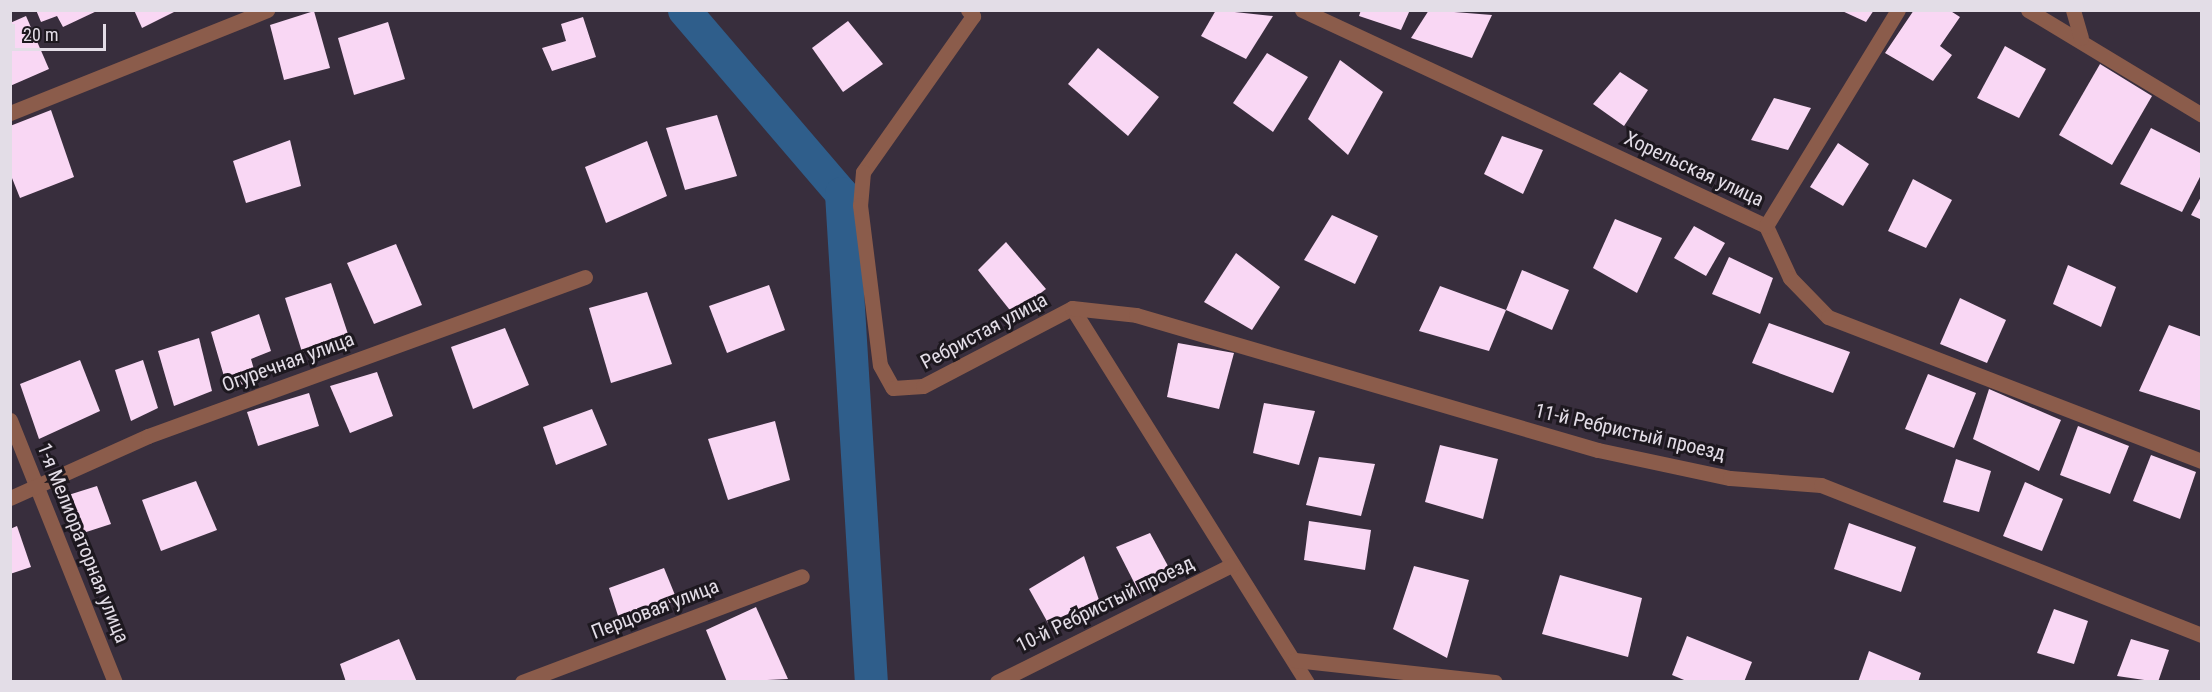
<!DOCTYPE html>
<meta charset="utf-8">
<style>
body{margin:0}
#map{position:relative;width:2212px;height:692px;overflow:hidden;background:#382e3d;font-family:"Roboto Condensed",sans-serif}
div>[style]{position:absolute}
.canal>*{height:33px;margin:-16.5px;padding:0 16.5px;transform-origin:16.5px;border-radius:16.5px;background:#2f5e8b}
.building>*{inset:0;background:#f9d7f4}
.minor>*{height:15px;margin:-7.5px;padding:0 7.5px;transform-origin:7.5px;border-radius:7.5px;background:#8b5c4b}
span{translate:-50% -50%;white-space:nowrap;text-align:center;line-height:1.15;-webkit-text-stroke:6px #1d181f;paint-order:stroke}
.street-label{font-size:20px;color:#e3dde7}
.frame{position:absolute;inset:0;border:12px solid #e3dde7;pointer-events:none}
.scale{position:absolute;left:12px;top:24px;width:94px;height:27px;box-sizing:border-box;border:3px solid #e3dde7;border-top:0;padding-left:8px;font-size:18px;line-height:21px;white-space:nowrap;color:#e3dde7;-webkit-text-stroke:4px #1d181f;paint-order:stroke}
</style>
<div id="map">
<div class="canal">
<i style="left:684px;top:10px;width:241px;rotate:49.4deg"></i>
<i style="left:841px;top:193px;width:490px;rotate:86.5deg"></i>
</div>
<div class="building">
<i style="clip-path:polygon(36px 10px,99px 10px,63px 27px,57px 16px,41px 22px)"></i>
<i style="clip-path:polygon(134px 10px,178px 10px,142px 28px)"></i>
<i style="clip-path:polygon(1216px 10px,1273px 16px,1246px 59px,1201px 36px)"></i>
<i style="clip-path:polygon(1361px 10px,1410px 10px,1401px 30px,1359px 16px)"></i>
<i style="clip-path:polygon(1429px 10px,1492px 15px,1472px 58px,1411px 38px)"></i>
<i style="clip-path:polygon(1840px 10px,1874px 10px,1866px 22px)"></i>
<i style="clip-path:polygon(1914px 10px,1949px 10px,1960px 17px,1940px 46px,1952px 55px,1933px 81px,1885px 53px)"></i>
<i style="clip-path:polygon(314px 11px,330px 68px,284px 80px,270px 25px)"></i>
<i style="clip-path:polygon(26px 16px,49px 69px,10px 86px,10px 23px)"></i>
<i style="clip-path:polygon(583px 17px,596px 57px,552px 71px,542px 48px,566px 41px,561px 24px)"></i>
<i style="clip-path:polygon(848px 21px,883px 64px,843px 92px,812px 48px)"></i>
<i style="clip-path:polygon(388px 22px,405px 79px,354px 95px,338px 38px)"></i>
<i style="clip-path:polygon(2005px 46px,2046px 69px,2019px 118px,1977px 98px)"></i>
<i style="clip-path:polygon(1098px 48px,1159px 97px,1128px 136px,1068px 84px)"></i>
<i style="clip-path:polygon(1267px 53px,1308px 77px,1273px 132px,1233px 103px)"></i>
<i style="clip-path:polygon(1340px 60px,1383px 92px,1348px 155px,1308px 119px)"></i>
<i style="clip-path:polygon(2100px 64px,2152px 96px,2112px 165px,2059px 135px)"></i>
<i style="clip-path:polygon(1620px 72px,1648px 90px,1624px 126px,1593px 104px)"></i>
<i style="clip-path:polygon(1774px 98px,1811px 108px,1788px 150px,1751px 140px)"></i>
<i style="clip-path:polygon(51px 110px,74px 177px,20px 198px,10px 173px,10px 126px)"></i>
<i style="clip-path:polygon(717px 115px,737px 176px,685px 190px,666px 128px)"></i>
<i style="clip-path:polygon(2151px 128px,2202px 154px,2202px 173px,2182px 212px,2120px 184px)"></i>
<i style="clip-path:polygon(1502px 136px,1543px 150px,1523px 194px,1484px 174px)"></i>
<i style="clip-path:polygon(290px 140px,301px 186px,246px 203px,233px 161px)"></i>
<i style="clip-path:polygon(647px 141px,667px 196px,606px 223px,585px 167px)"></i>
<i style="clip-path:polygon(1838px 143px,1869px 164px,1843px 206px,1810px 187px)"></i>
<i style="clip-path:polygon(1913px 179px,1952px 200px,1926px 248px,1888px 231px)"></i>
<i style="clip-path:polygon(2202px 195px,2202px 220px,2191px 215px)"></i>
<i style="clip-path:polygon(1332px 215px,1378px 236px,1355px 284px,1304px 260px)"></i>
<i style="clip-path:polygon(1615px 219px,1662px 238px,1637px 293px,1593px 268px)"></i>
<i style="clip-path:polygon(1694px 226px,1725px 243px,1706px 276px,1674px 258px)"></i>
<i style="clip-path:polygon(1006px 242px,1046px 289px,1013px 314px,978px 270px)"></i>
<i style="clip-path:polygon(396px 244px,422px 305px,374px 324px,347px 263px)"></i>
<i style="clip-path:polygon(1236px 253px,1280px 287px,1252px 330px,1204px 302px)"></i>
<i style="clip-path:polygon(1729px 257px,1773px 278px,1760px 314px,1712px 294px)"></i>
<i style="clip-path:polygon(2068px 265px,2116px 287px,2101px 327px,2053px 304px)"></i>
<i style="clip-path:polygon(1522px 270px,1569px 290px,1552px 330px,1506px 310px)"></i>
<i style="clip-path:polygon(331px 283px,348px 334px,302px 352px,285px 298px)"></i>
<i style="clip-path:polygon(769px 285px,785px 330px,727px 353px,709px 306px)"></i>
<i style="clip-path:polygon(1440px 286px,1506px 310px,1489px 351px,1419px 331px)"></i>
<i style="clip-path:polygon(647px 292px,672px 364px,611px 383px,589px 308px)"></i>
<i style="clip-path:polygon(1960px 298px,2006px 320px,1987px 363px,1940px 344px)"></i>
<i style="clip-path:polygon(259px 314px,271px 351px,251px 359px,257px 380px,228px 390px,211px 332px)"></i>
<i style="clip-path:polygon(1769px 323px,1850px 352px,1833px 393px,1752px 363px)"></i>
<i style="clip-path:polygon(2169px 325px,2202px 337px,2202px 411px,2139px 391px)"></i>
<i style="clip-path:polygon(505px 328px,529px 385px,473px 409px,451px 347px)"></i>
<i style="clip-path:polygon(199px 338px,212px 391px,174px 406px,158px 351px)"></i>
<i style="clip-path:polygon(1178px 343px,1234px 353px,1219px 409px,1167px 397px)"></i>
<i style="clip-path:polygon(80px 360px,100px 411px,39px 439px,20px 384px)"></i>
<i style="clip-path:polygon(143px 360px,158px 408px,131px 421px,115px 370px)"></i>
<i style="clip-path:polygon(377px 372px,393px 416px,350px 433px,330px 386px)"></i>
<i style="clip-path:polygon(1928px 374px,1976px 393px,1954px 448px,1905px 429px)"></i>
<i style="clip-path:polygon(1989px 389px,2061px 420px,2039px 471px,1973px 439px)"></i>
<i style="clip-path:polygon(309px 393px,319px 426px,258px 446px,247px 412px)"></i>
<i style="clip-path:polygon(1264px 403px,1315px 411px,1299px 465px,1253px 453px)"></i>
<i style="clip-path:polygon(592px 409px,607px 445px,556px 465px,543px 427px)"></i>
<i style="clip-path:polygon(775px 421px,790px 480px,728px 500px,708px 439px)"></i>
<i style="clip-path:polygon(2078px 426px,2129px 446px,2110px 494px,2060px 475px)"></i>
<i style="clip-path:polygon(1440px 445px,1498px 459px,1483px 519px,1425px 502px)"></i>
<i style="clip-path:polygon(2151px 455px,2196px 472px,2180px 519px,2133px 501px)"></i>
<i style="clip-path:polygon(1319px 457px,1375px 464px,1361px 516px,1306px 505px)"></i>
<i style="clip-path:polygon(1956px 459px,1991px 471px,1979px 512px,1943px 502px)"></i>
<i style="clip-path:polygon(196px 481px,217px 530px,161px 551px,142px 500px)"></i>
<i style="clip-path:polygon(2025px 482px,2063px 499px,2042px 551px,2003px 536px)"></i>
<i style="clip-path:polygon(97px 486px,111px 524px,77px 535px,62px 497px)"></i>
<i style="clip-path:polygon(1309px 521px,1371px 530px,1365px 570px,1304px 560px)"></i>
<i style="clip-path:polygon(1849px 523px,1916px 547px,1901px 592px,1834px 569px)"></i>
<i style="clip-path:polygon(17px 526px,31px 567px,10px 574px,10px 529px)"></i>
<i style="clip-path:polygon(1150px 533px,1174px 577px,1140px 594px,1116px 547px)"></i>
<i style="clip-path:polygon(1084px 556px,1099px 600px,1048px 623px,1029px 589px)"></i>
<i style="clip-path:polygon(1414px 566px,1469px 580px,1447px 658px,1393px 629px)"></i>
<i style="clip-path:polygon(664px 568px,677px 600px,620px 622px,609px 588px)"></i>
<i style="clip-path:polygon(1560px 575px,1642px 598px,1628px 657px,1542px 634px)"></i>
<i style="clip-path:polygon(756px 607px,788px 679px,727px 682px,706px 630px)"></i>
<i style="clip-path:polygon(2054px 609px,2088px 621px,2074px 664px,2037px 653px)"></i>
<i style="clip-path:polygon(1687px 636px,1752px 662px,1744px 682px,1689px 682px,1672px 675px)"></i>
<i style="clip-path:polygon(399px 639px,417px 682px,346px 682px,340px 664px)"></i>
<i style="clip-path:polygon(2131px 639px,2169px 650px,2158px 682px,2117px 676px)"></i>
<i style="clip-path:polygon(1869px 651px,1921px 673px,1918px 682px,1858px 682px)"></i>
</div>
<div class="minor">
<i style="left:968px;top:10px;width:8px;rotate:50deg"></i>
<i style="left:973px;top:16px;width:191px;rotate:125.2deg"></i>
<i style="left:863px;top:172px;width:33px;rotate:95deg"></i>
<i style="left:860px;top:205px;width:161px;rotate:82.9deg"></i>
<i style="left:880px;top:365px;width:26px;rotate:61deg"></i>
<i style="left:893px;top:388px;width:30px;rotate:-4deg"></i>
<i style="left:923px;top:386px;width:168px;rotate:-27.6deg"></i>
<i style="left:1072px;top:308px;width:442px;rotate:57.9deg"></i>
<i style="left:1302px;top:10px;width:512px;rotate:24.96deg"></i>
<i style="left:1766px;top:226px;width:57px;rotate:65.2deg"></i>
<i style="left:1790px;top:278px;width:54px;rotate:45.7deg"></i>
<i style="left:1828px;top:317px;width:401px;rotate:21.1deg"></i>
<i style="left:2028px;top:10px;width:203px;rotate:31.1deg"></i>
<i style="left:2073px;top:10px;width:29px;rotate:74deg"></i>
<i style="left:10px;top:113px;width:277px;rotate:-21.8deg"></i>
<i style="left:1766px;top:226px;width:253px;rotate:-58.6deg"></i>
<i style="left:1072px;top:308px;width:64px;rotate:6.2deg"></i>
<i style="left:1136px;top:315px;width:481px;rotate:16.3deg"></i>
<i style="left:1598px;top:450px;width:135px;rotate:12deg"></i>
<i style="left:1730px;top:478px;width:91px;rotate:4.4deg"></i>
<i style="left:1821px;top:485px;width:409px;rotate:21.5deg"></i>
<i style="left:10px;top:420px;width:282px;rotate:68.2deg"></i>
<i style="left:10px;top:498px;width:151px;rotate:-24.2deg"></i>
<i style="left:148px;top:436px;width:465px;rotate:-20deg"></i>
<i style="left:1295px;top:660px;width:201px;rotate:6.3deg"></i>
<i style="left:522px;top:682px;width:299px;rotate:-20.7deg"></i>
<i style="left:997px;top:682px;width:263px;rotate:-26.5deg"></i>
</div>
<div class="street-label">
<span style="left:1694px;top:169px;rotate:25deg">Хорельская улица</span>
<span style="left:984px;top:331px;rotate:-28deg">Ребристая улица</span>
<span style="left:288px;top:362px;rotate:-20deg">Огуречная улица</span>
<span style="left:1630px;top:432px;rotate:13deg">11-й Ребристый проезд</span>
<span style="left:83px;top:543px;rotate:68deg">1-я Мелиораторная улица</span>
<span style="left:1105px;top:604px;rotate:-26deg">10-й Ребристый проезд</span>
<span style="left:655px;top:609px;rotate:-21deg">Перцовая улица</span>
</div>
<div class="frame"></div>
<div class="scale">20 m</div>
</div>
